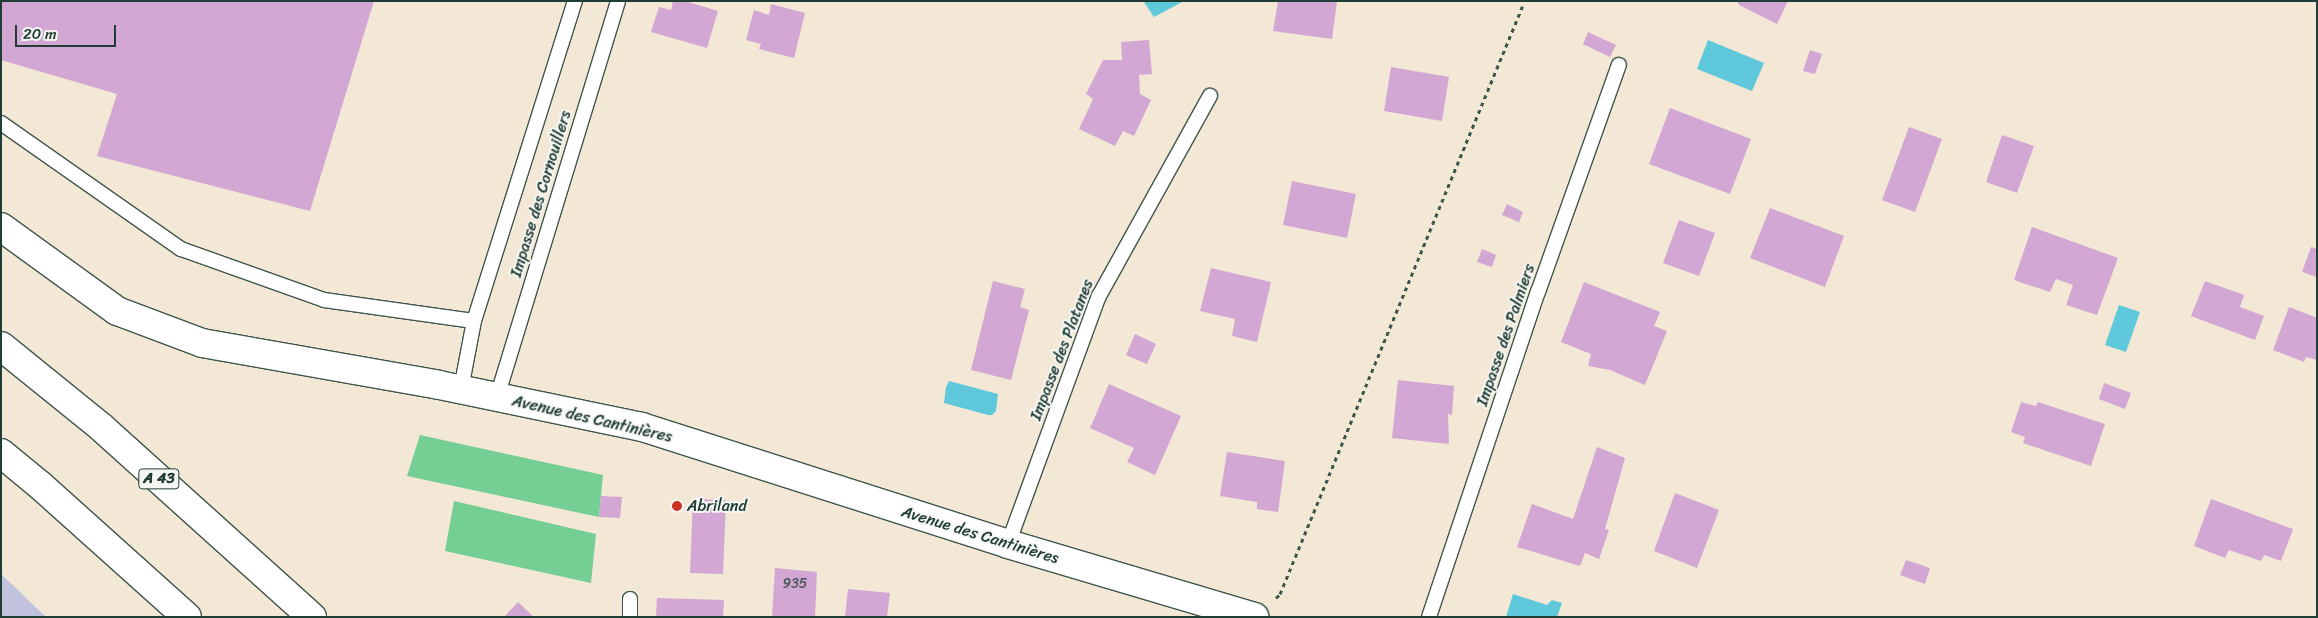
<!DOCTYPE html>
<meta charset="utf-8">
<style>
body{margin:0}
#map{position:relative;width:2318px;height:618px;overflow:hidden;background:#f3e7d5;font-family:Sriracha,sans-serif}
div>[style]{position:absolute}
.industrial>*{inset:0;background:#c1c2dd}
.green>*{inset:0;background:#75ce94}
.water>*{inset:0;background:#5fc8db}
.building>*{inset:0;background:#d2a7d3}
.path>*{height:3px;margin-top:-1.5px;transform-origin:0;background:repeating-linear-gradient(90deg,#3f564c 0 4px,transparent 0 8px)}
.roads{filter:drop-shadow(1px 0 #3f564c) drop-shadow(-1px 0 #3f564c) drop-shadow(0 1px #3f564c) drop-shadow(0 -1px #3f564c)}
.service>*{height:14px;margin:-7px;padding:0 7px;transform-origin:7px;border-radius:7px;background:#fff}
.minor>*{height:28px;margin:-14px;padding:0 14px;transform-origin:14px;border-radius:14px;background:#fff}
.motorway>*{height:28px;margin:-14px;padding:0 14px;transform-origin:14px;border-radius:14px;background:#fff}
.dots>*{width:14px;height:14px;translate:-50% -50%;box-sizing:border-box;border:2px solid #f6f6f2;border-radius:50%}
span{translate:-50% -50%;white-space:nowrap;text-align:center;line-height:1.15;-webkit-text-stroke:4px #f6f6f2;paint-order:stroke}
.number-label{font-size:14px;color:#4c585c}
.number-label span{-webkit-text-stroke-width:0}
.shield-label span{padding:1px 4px;background:#f6f6f2;border:1px solid;border-radius:4px;-webkit-text-stroke-width:0}
.shield-label{font-size:15px;color:#1f3d34;font-weight:700}
.street-label{font-size:16px;color:#1f3d34}
.poi-label{font-size:16px;color:#1f3d34}
.left{translate:0 -50%;text-align:left}
.frame{position:absolute;inset:0;border:2px solid #1f3d34;pointer-events:none}
.scale{position:absolute;left:15px;top:25px;width:101px;height:22px;box-sizing:border-box;border:2px solid #1f3d34;border-top:0;padding-left:6px;font-size:15px;line-height:18px;white-space:nowrap;color:#1f3d34;-webkit-text-stroke:4px #f6f6f2;paint-order:stroke}
</style>
<div id="map">
<div class="industrial">
<i style="clip-path:polygon(1px 574px,46px 617px,1px 617px)"></i>
</div>
<div class="green">
<i style="clip-path:polygon(420px 435px,603px 475px,599px 517px,407px 476px)"></i>
<i style="clip-path:polygon(454px 501px,596px 534px,591px 583px,445px 551px)"></i>
</div>
<div class="water">
<i style="clip-path:polygon(1184px 1px,1154px 17px,1144px 2px,1145px 1px)"></i>
<i style="clip-path:polygon(1708px 40px,1764px 63px,1752px 91px,1697px 69px)"></i>
<i style="clip-path:polygon(2119px 305px,2140px 312px,2126px 352px,2105px 345px)"></i>
<i style="clip-path:polygon(949px 381px,998px 394px,996px 411px,992px 415px,988px 415px,944px 403px,946px 387px)"></i>
<i style="clip-path:polygon(1513px 594px,1547px 605px,1552px 600px,1562px 603px,1557px 617px,1506px 617px)"></i>
</div>
<div class="building">
<i style="clip-path:polygon(1px 1px,374px 1px,310px 211px,97px 156px,117px 94px,1px 60px)"></i>
<i style="clip-path:polygon(673px 1px,685px 1px,718px 11px,707px 48px,651px 32px,659px 7px,671px 10px)"></i>
<i style="clip-path:polygon(1278px 1px,1337px 1px,1332px 39px,1273px 31px)"></i>
<i style="clip-path:polygon(1737px 1px,1788px 1px,1777px 24px,1739px 5px)"></i>
<i style="clip-path:polygon(771px 4px,805px 13px,794px 58px,759px 49px,761px 44px,746px 40px,754px 10px,769px 15px)"></i>
<i style="clip-path:polygon(1588px 32px,1616px 45px,1610px 57px,1583px 44px)"></i>
<i style="clip-path:polygon(1149px 40px,1152px 74px,1139px 75px,1140px 94px,1151px 100px,1134px 136px,1123px 131px,1115px 146px,1079px 129px,1093px 99px,1086px 94px,1103px 60px,1122px 60px,1121px 42px)"></i>
<i style="clip-path:polygon(1810px 50px,1822px 54px,1815px 74px,1803px 71px)"></i>
<i style="clip-path:polygon(1391px 67px,1449px 77px,1442px 121px,1384px 111px)"></i>
<i style="clip-path:polygon(1670px 108px,1751px 139px,1730px 194px,1649px 164px)"></i>
<i style="clip-path:polygon(1909px 127px,1942px 139px,1915px 212px,1882px 200px)"></i>
<i style="clip-path:polygon(2002px 135px,2034px 146px,2017px 193px,1986px 182px)"></i>
<i style="clip-path:polygon(1292px 181px,1356px 194px,1347px 238px,1283px 225px)"></i>
<i style="clip-path:polygon(1507px 204px,1523px 212px,1519px 222px,1502px 215px)"></i>
<i style="clip-path:polygon(1770px 208px,1844px 236px,1825px 287px,1750px 258px)"></i>
<i style="clip-path:polygon(1679px 220px,1715px 233px,1699px 276px,1663px 263px)"></i>
<i style="clip-path:polygon(2032px 227px,2118px 258px,2097px 315px,2066px 305px,2073px 285px,2056px 279px,2050px 292px,2014px 280px)"></i>
<i style="clip-path:polygon(2311px 247px,2317px 249px,2317px 277px,2302px 272px)"></i>
<i style="clip-path:polygon(1482px 249px,1496px 255px,1492px 267px,1477px 262px)"></i>
<i style="clip-path:polygon(1211px 268px,1271px 282px,1257px 342px,1232px 336px,1235px 319px,1200px 311px)"></i>
<i style="clip-path:polygon(993px 281px,1025px 289px,1020px 307px,1029px 310px,1011px 380px,971px 370px)"></i>
<i style="clip-path:polygon(2205px 281px,2244px 295px,2240px 307px,2264px 316px,2255px 340px,2191px 316px)"></i>
<i style="clip-path:polygon(1584px 282px,1660px 312px,1654px 326px,1667px 331px,1645px 385px,1610px 370px,1588px 366px,1591px 354px,1561px 342px)"></i>
<i style="clip-path:polygon(2289px 307px,2317px 318px,2317px 360px,2306px 357px,2304px 362px,2273px 350px)"></i>
<i style="clip-path:polygon(1135px 334px,1156px 344px,1147px 364px,1126px 355px)"></i>
<i style="clip-path:polygon(1398px 380px,1454px 386px,1452px 415px,1448px 414px,1449px 444px,1392px 438px)"></i>
<i style="clip-path:polygon(2104px 383px,2131px 393px,2125px 409px,2099px 399px)"></i>
<i style="clip-path:polygon(1109px 384px,1181px 416px,1155px 475px,1127px 462px,1134px 448px,1090px 428px)"></i>
<i style="clip-path:polygon(2021px 402px,2036px 406px,2038px 402px,2105px 424px,2091px 466px,2023px 443px,2025px 437px,2011px 432px)"></i>
<i style="clip-path:polygon(1597px 447px,1625px 458px,1605px 529px,1609px 530px,1599px 559px,1585px 553px,1580px 566px,1517px 547px,1532px 504px,1573px 519px)"></i>
<i style="clip-path:polygon(1227px 452px,1285px 461px,1278px 512px,1257px 509px,1257px 502px,1220px 496px)"></i>
<i style="clip-path:polygon(1675px 493px,1719px 510px,1697px 568px,1654px 551px)"></i>
<i style="clip-path:polygon(601px 496px,622px 497px,620px 518px,599px 517px)"></i>
<i style="clip-path:polygon(693px 499px,726px 500px,723px 574px,690px 573px)"></i>
<i style="clip-path:polygon(2211px 499px,2293px 529px,2281px 561px,2264px 555px,2261px 561px,2229px 550px,2225px 558px,2194px 546px)"></i>
<i style="clip-path:polygon(1906px 560px,1930px 568px,1925px 584px,1900px 575px)"></i>
<i style="clip-path:polygon(775px 568px,817px 572px,815px 617px,772px 617px)"></i>
<i style="clip-path:polygon(848px 589px,890px 593px,887px 617px,845px 617px)"></i>
<i style="clip-path:polygon(657px 598px,724px 600px,723px 617px,656px 617px)"></i>
<i style="clip-path:polygon(518px 602px,534px 617px,504px 617px)"></i>
</div>
<div class="path">
<i style="left:1276px;top:598px;width:6px;rotate:-45deg"></i>
<i style="left:1280px;top:594px;width:637px;rotate:-67.58deg"></i>
</div>
<div class="roads">
<div class="service">
<i style="left:1px;top:123px;width:220px;rotate:35deg"></i>
<i style="left:181px;top:249px;width:152px;rotate:19.6deg"></i>
<i style="left:324px;top:300px;width:151px;rotate:8deg"></i>
<i style="left:461px;top:389px;width:69px;rotate:-79.2deg"></i>
<i style="left:474px;top:321px;width:336px;rotate:-72.5deg"></i>
<i style="left:497px;top:397px;width:414px;rotate:-73deg"></i>
<i style="left:1008px;top:544px;width:264px;rotate:-69.9deg"></i>
<i style="left:1099px;top:296px;width:229px;rotate:-61deg"></i>
<i style="left:630px;top:617px;width:18px;rotate:-90deg"></i>
<i style="left:1429px;top:617px;width:343px;rotate:-71.5deg"></i>
<i style="left:1538px;top:292px;width:241px;rotate:-70.4deg"></i>
</div>
<div class="minor">
<i style="left:1px;top:227px;width:143px;rotate:35.9deg"></i>
<i style="left:117px;top:311px;width:91px;rotate:20.6deg"></i>
<i style="left:202px;top:343px;width:241px;rotate:10deg"></i>
<i style="left:439px;top:385px;width:207px;rotate:11.7deg"></i>
<i style="left:642px;top:427px;width:384px;rotate:17.7deg"></i>
<i style="left:1008px;top:544px;width:257px;rotate:16.5deg"></i>
</div>
<div class="motorway">
<i style="left:1px;top:346px;width:129px;rotate:39deg"></i>
<i style="left:101px;top:427px;width:284px;rotate:42deg"></i>
<i style="left:1px;top:453px;width:52px;rotate:39.5deg"></i>
<i style="left:41px;top:486px;width:196px;rotate:41.9deg"></i>
</div>
</div>
<div class="dots">
<i style="left:677px;top:506px;background:#c8321e"></i>
</div>
<div class="number-label">
<span style="left:795px;top:584px">935</span>
</div>
<div class="shield-label">
<span style="left:159px;top:479px">A 43</span>
</div>
<div class="street-label">
<span style="left:541px;top:194px;rotate:-73deg">Impasse des Cornouillers</span>
<span style="left:1506px;top:335px;rotate:-71deg">Impasse des Palmiers</span>
<span style="left:1062px;top:350px;rotate:-69deg">Impasse des Platanes</span>
<span style="left:592px;top:419px;rotate:13deg">Avenue des Cantinières</span>
<span style="left:980px;top:535px;rotate:17deg">Avenue des Cantinières</span>
</div>
<div class="poi-label">
<span class="left" style="left:687px;top:506px">Abriland</span>
</div>
<div class="frame"></div>
<div class="scale">20 m</div>
</div>
